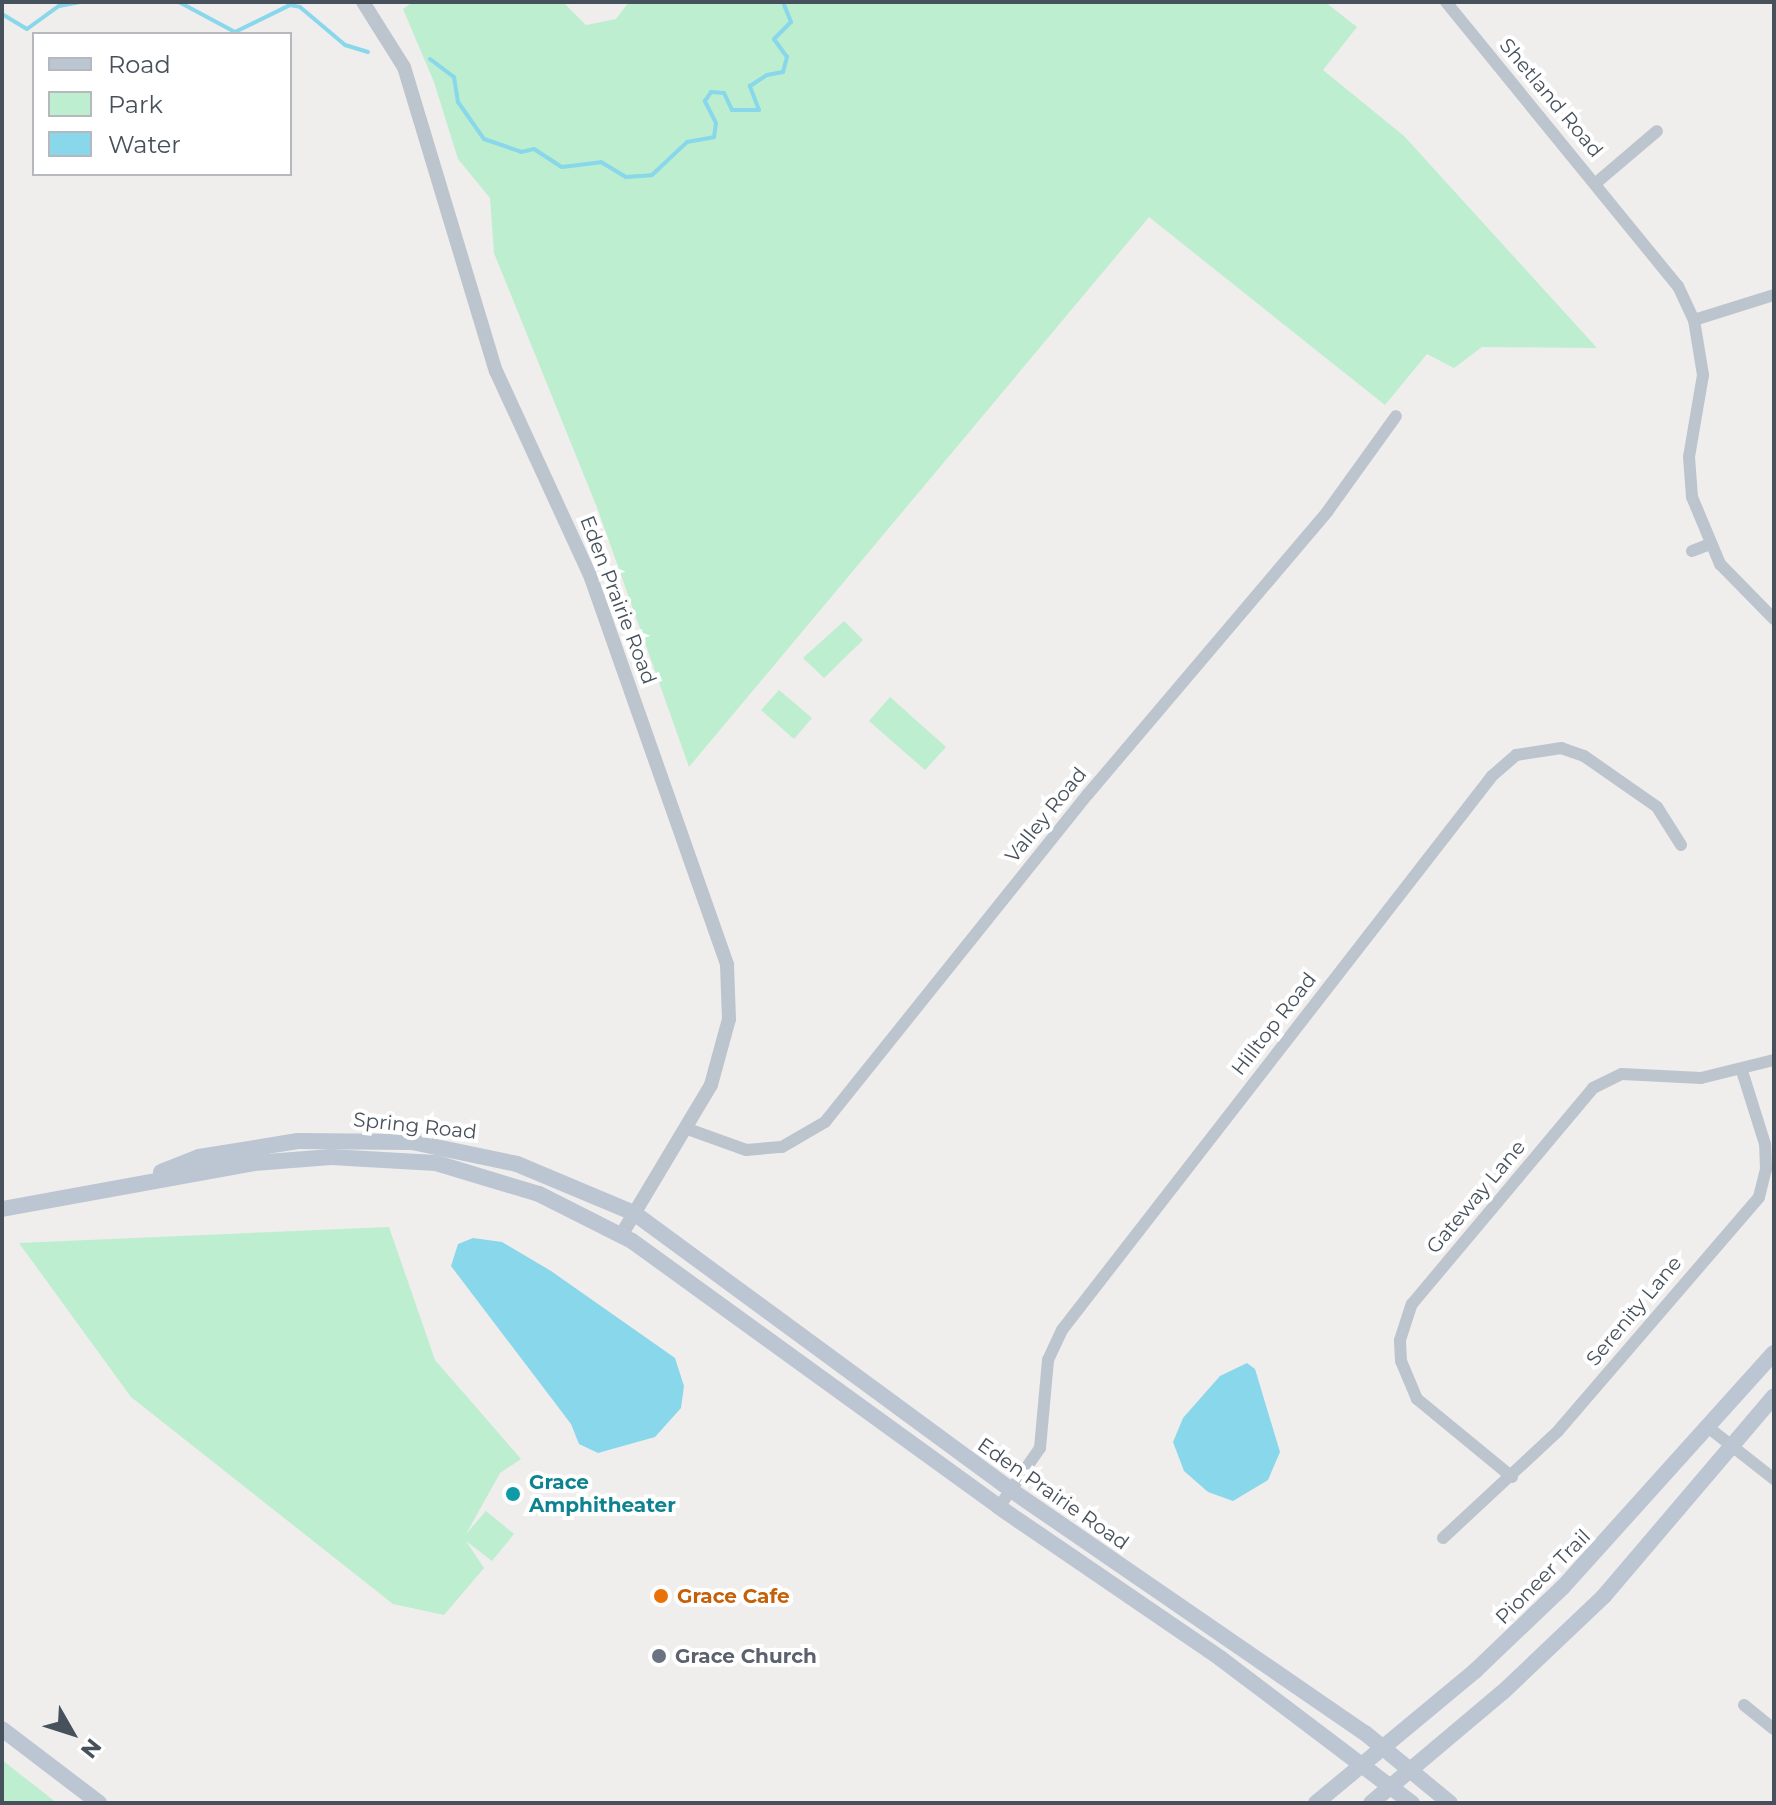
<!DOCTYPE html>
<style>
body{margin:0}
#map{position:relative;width:1776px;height:1805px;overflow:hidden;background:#f0eded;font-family:Montserrat,sans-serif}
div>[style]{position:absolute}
.green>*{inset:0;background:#bceecf}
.water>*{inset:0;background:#89d7eb}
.stream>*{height:4px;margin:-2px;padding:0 2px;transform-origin:2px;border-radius:2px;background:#89d7eb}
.minor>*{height:12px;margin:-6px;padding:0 6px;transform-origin:6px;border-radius:6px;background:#bcc5cd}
.tertiary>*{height:14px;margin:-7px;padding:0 7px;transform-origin:7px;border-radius:7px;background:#bcc5cd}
.secondary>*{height:16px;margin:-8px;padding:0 8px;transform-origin:8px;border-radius:8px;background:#bbc6d2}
.dots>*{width:22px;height:22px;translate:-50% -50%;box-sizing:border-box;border:4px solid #fff;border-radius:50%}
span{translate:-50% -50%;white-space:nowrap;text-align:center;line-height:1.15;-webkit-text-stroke:8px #fff;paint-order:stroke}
.street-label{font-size:20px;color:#46515b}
.culture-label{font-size:20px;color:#0d838f;font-weight:700}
.left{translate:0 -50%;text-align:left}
.food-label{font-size:20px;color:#c56008;font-weight:700}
.worship-label{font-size:20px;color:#5b616d;font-weight:700}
.frame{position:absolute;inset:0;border:4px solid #46515b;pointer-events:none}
.legend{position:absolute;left:32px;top:32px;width:260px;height:144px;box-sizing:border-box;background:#fff;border:2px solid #b5b9bd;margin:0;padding:10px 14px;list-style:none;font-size:24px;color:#46515b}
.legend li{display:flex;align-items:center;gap:16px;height:40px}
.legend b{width:40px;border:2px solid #b5b9bd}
.north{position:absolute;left:32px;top:1693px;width:80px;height:80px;-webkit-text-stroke:6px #fff;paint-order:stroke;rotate:129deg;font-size:22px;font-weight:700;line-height:32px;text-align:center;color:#46515b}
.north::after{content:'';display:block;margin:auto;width:28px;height:36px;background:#46515b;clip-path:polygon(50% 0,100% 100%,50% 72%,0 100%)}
</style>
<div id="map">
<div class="green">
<i style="clip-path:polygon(413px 2px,563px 2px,586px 25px,616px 19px,629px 2px,1325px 2px,1357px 27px,1323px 70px,1404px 136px,1597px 348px,1482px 347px,1454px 368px,1427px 354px,1385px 405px,1149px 217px,689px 767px,598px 510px,494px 253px,490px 198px,458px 159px,434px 82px,403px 9px)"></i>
<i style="clip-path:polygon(844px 621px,863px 640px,824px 678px,803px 658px)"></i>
<i style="clip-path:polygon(779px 690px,812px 718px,794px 739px,761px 710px)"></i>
<i style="clip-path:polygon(890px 697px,946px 747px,925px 770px,869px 721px)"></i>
<i style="clip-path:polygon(389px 1227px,435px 1360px,521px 1459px,500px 1473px,466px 1534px,486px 1511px,514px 1534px,492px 1561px,466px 1541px,484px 1568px,444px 1615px,393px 1604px,131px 1397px,19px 1243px)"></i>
<i style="clip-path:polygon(2px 1760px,57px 1803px,2px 1803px)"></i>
</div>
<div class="water">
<i style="clip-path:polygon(473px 1238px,502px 1242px,551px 1271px,675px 1358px,684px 1386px,681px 1408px,655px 1437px,598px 1453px,579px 1444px,571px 1424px,451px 1266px,458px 1244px)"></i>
<i style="clip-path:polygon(1247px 1363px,1255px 1369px,1280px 1452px,1268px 1480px,1233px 1501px,1208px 1492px,1184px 1471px,1173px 1442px,1183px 1418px,1220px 1376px)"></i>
</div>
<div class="stream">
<i style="left:179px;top:2px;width:64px;rotate:28.2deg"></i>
<i style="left:235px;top:32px;width:61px;rotate:-26.1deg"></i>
<i style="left:290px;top:5px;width:10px;rotate:11deg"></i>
<i style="left:300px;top:7px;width:59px;rotate:40.2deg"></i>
<i style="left:345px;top:45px;width:24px;rotate:17deg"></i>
<i style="left:2px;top:14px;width:29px;rotate:31deg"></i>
<i style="left:27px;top:29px;width:39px;rotate:-36deg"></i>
<i style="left:59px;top:6px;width:20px;rotate:-11deg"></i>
<i style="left:430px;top:59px;width:30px;rotate:37deg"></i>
<i style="left:454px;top:77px;width:25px;rotate:81deg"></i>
<i style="left:458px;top:102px;width:45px;rotate:54.9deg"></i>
<i style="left:484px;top:139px;width:39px;rotate:19deg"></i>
<i style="left:521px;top:152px;width:13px;rotate:-13deg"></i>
<i style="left:534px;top:149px;width:33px;rotate:33deg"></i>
<i style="left:562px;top:167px;width:39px;rotate:-7deg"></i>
<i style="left:601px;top:162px;width:29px;rotate:31deg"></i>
<i style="left:626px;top:177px;width:26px;rotate:-4deg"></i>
<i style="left:652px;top:175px;width:48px;rotate:-43.3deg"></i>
<i style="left:687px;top:142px;width:27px;rotate:-10deg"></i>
<i style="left:714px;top:137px;width:14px;rotate:-82deg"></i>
<i style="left:716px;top:123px;width:25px;rotate:-117deg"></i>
<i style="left:705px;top:101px;width:11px;rotate:-56deg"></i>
<i style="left:711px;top:92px;width:13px;rotate:4deg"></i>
<i style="left:724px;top:93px;width:19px;rotate:65deg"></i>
<i style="left:732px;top:110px;width:27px"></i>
<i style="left:759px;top:110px;width:26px;rotate:-111deg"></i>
<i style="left:750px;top:86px;width:20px;rotate:-33deg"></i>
<i style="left:767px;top:75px;width:16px;rotate:-11deg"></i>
<i style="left:783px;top:72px;width:16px;rotate:-75deg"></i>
<i style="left:787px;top:57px;width:22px;rotate:-126deg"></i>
<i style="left:774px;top:39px;width:24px;rotate:-45deg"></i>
<i style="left:791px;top:22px;width:22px;rotate:-112deg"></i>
</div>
<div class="minor">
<i style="left:1446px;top:2px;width:367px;rotate:50.8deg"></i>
<i style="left:1678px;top:286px;width:38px;rotate:65deg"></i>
<i style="left:1694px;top:320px;width:56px;rotate:80.7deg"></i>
<i style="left:1703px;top:375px;width:83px;rotate:99.7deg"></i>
<i style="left:1689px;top:457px;width:40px;rotate:85.7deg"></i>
<i style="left:1692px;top:497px;width:73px;rotate:67.3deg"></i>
<i style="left:1720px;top:564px;width:77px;rotate:45.5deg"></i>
<i style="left:1596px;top:183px;width:80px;rotate:-40.4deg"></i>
<i style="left:1694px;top:320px;width:84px;rotate:-17.4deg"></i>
<i style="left:1692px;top:551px;width:19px;rotate:-21deg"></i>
<i style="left:685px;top:1128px;width:65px;rotate:19.8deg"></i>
<i style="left:746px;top:1150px;width:36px;rotate:-5deg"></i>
<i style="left:782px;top:1147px;width:50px;rotate:-30.2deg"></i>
<i style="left:825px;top:1122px;width:420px;rotate:-51.3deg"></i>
<i style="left:1088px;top:794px;width:370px;rotate:-49.7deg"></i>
<i style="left:1327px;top:512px;width:118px;rotate:-54.3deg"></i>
<i style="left:1709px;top:1428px;width:83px;rotate:38.1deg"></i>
<i style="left:1512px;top:1477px;width:123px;rotate:-140.6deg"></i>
<i style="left:1417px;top:1399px;width:41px;rotate:-112.8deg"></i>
<i style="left:1401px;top:1361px;width:21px;rotate:-93deg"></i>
<i style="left:1400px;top:1340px;width:38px;rotate:-72deg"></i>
<i style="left:1412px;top:1304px;width:282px;rotate:-50deg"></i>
<i style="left:1593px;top:1088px;width:32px;rotate:-26deg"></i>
<i style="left:1622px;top:1074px;width:79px;rotate:2.9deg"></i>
<i style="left:1701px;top:1078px;width:75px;rotate:-13.9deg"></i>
<i style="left:999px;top:1507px;width:72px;rotate:-55.2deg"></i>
<i style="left:1040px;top:1448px;width:88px;rotate:-84.8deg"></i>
<i style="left:1048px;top:1360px;width:33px;rotate:-65deg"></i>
<i style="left:1062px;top:1330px;width:701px;rotate:-52.18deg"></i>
<i style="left:1492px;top:776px;width:32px;rotate:-41deg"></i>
<i style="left:1516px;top:755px;width:46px;rotate:-8.8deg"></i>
<i style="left:1561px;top:748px;width:24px;rotate:19deg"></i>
<i style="left:1584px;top:756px;width:89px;rotate:34.9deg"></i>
<i style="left:1657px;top:807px;width:45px;rotate:57.7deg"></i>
<i style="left:1443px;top:1538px;width:157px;rotate:-42.9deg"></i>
<i style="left:1558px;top:1431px;width:308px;rotate:-49.3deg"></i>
<i style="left:1759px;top:1197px;width:29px;rotate:-76deg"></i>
<i style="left:1766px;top:1169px;width:25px;rotate:-92deg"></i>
<i style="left:1765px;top:1144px;width:77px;rotate:-107.5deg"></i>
<i style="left:1744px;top:1705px;width:38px;rotate:39deg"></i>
</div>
<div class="tertiary">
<i style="left:363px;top:2px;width:77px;rotate:57.8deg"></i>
<i style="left:404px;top:67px;width:318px;rotate:73.2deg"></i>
<i style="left:496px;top:371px;width:228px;rotate:65.3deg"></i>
<i style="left:591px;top:578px;width:410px;rotate:70.6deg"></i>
<i style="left:727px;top:965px;width:54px;rotate:87.9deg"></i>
<i style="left:729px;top:1019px;width:68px;rotate:105.3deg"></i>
<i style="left:711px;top:1085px;width:174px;rotate:120.9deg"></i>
</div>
<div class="secondary">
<i style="left:161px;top:1172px;width:41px;rotate:-21.5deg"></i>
<i style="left:199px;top:1157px;width:100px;rotate:-9.2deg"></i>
<i style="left:298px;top:1141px;width:114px;rotate:0.5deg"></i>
<i style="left:412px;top:1142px;width:107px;rotate:11.8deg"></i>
<i style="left:517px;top:1164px;width:127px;rotate:22.7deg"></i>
<i style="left:634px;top:1213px;width:468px;rotate:36.3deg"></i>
<i style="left:1011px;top:1490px;width:429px;rotate:34.5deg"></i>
<i style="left:1365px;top:1733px;width:110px;rotate:39.5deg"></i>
<i style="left:2px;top:1209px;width:256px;rotate:-10.3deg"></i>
<i style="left:254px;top:1163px;width:77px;rotate:-4.5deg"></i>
<i style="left:331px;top:1157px;width:105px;rotate:3.3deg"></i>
<i style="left:436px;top:1163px;width:108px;rotate:16.8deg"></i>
<i style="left:539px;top:1194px;width:104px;rotate:26.8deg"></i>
<i style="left:632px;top:1241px;width:453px;rotate:35.9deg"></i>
<i style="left:999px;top:1507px;width:268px;rotate:34.3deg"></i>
<i style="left:1220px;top:1658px;width:241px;rotate:37.1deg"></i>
<i style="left:2px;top:1729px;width:122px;rotate:37.3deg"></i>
<i style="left:1316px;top:1803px;width:208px;rotate:-39.7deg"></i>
<i style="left:1476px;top:1670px;width:120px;rotate:-43.7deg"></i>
<i style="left:1563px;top:1587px;width:315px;rotate:-48deg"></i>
<i style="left:1371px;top:1803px;width:172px;rotate:-40.1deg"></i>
<i style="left:1503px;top:1692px;width:139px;rotate:-43.5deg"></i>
<i style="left:1604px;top:1596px;width:262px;rotate:-49.6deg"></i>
</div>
<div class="dots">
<i style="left:513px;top:1494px;background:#0f9aa8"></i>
<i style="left:661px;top:1596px;background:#e8710a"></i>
<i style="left:659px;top:1656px;background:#6b7280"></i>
</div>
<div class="street-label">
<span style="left:1551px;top:98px;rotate:50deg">Shetland Road</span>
<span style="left:618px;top:600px;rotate:69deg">Eden Prairie Road</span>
<span style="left:1046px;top:815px;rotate:-51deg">Valley Road</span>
<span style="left:1274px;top:1024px;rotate:-52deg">Hilltop Road</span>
<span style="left:415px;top:1126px;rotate:6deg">Spring Road</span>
<span style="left:1476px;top:1197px;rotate:-50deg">Gateway Lane</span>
<span style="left:1634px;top:1311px;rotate:-50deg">Serenity Lane</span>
<span style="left:1053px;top:1494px;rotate:35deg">Eden Prairie Road</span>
<span style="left:1543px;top:1577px;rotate:-45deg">Pioneer Trail</span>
</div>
<div class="culture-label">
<span class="left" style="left:529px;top:1494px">Grace<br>Amphitheater</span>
</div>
<div class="food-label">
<span class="left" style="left:677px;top:1596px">Grace Cafe</span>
</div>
<div class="worship-label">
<span class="left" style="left:675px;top:1656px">Grace Church</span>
</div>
<div class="frame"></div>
<ul class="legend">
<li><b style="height:10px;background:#bbc6d2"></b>Road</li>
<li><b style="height:22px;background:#bceecf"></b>Park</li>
<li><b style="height:22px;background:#89d7eb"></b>Water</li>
</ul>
<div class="north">N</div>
</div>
